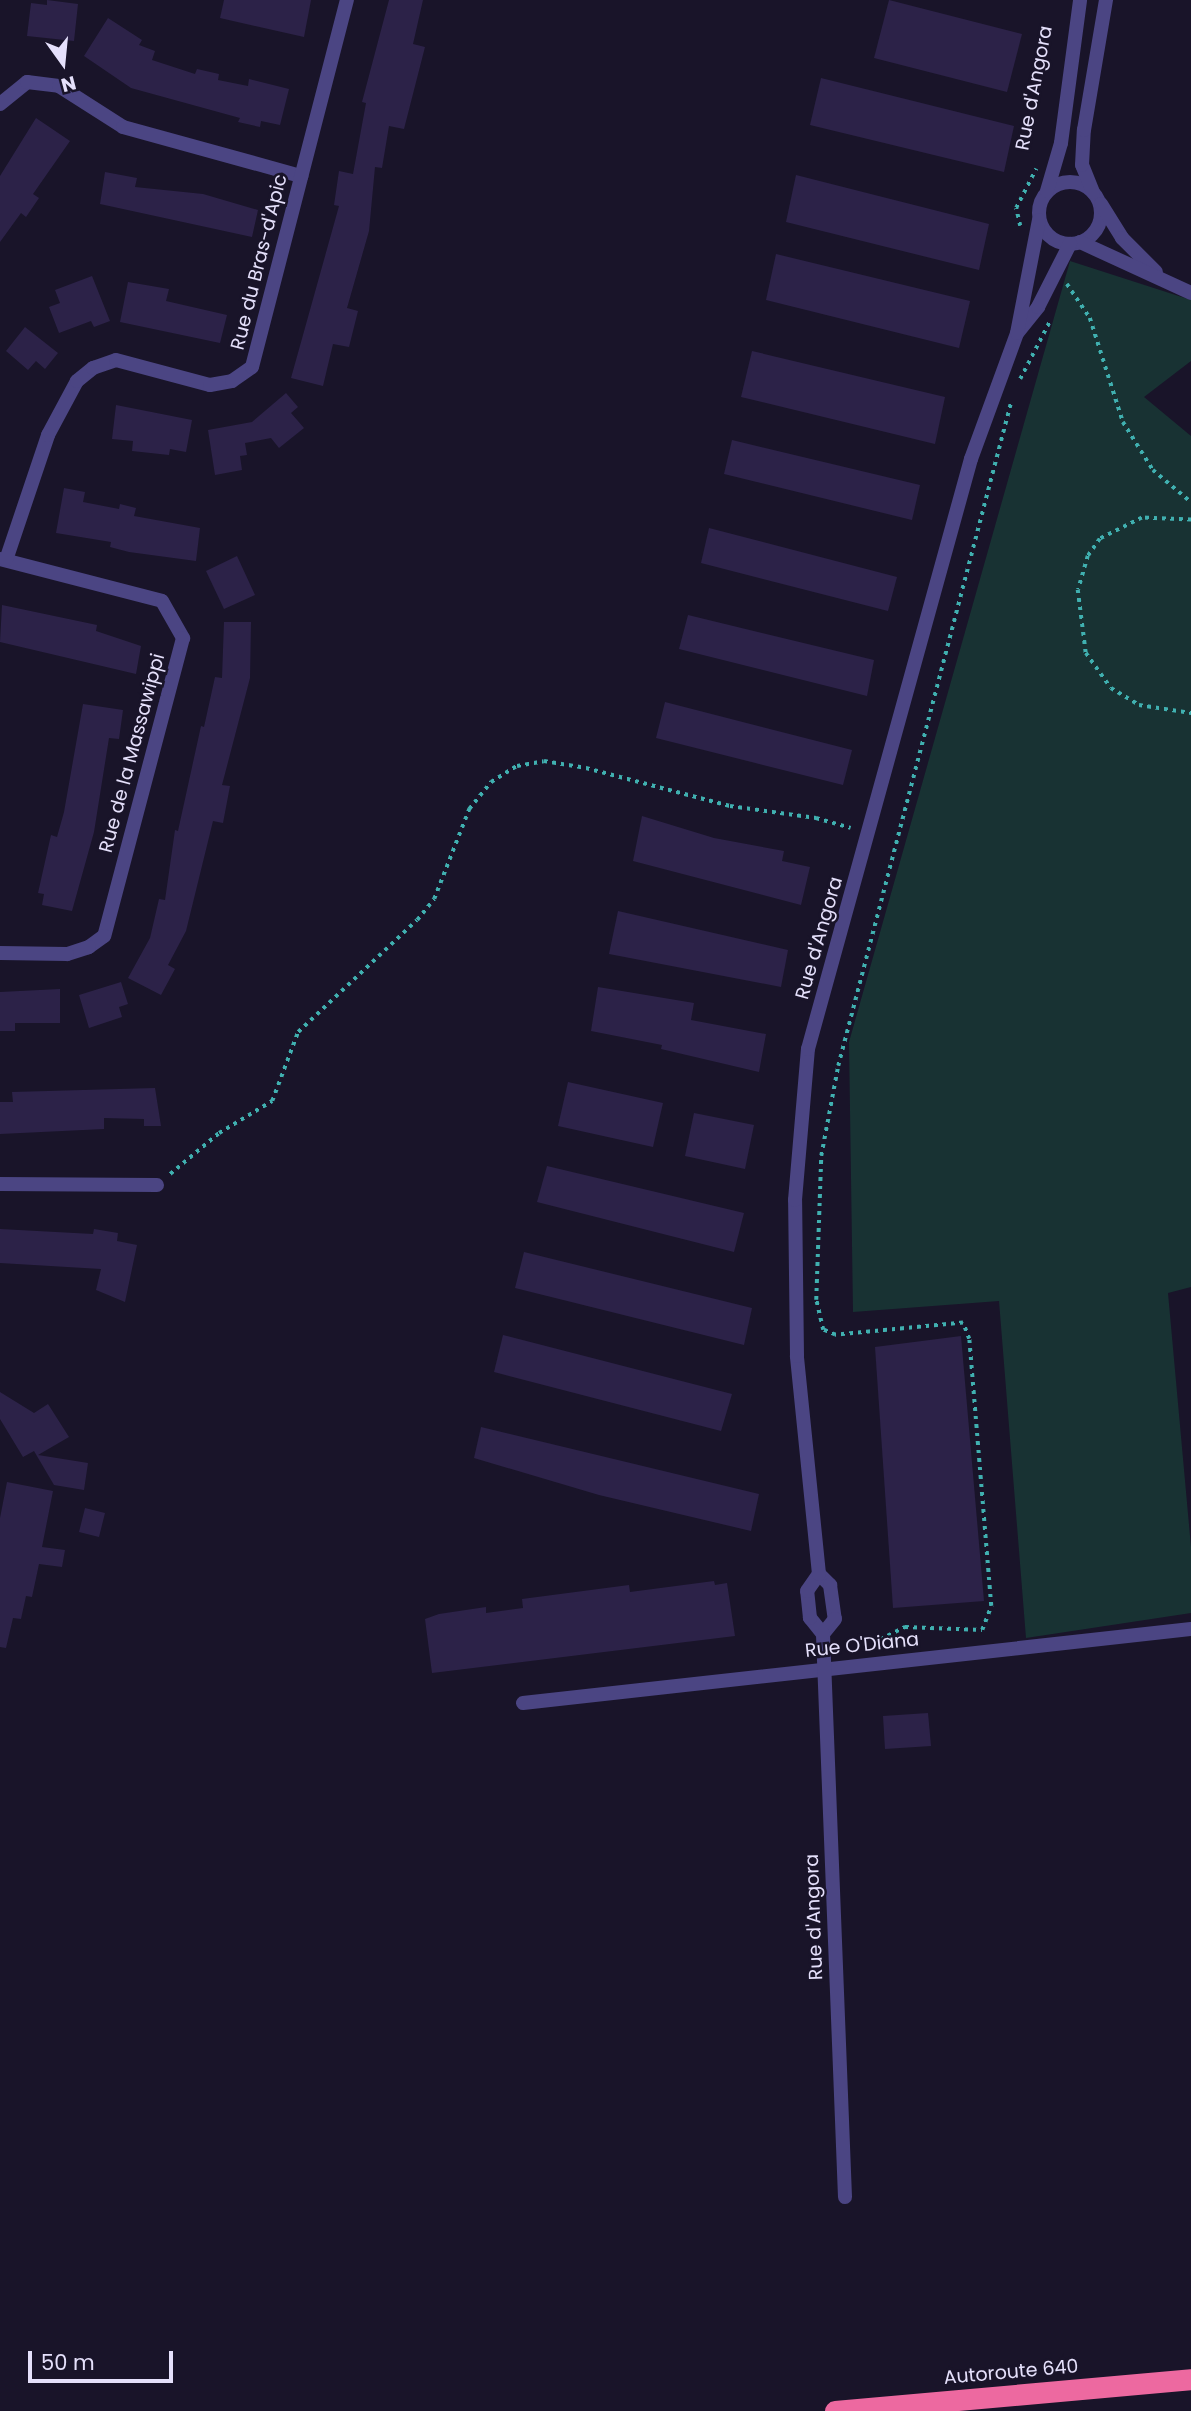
<!DOCTYPE html>
<style>
body{margin:0}
#map{position:relative;width:1191px;height:2411px;overflow:hidden;background:#191429;font-family:Poppins,sans-serif}
div>[style]{position:absolute}
.green>*{inset:0;background:#183233}
.building>*{inset:0;background:#2c2248}
.path>*{height:3.5px;margin-top:-1.75px;transform-origin:0;background:repeating-linear-gradient(90deg,#40b0b0 0 3.5px,transparent 0 8.5px)}
.minor>*{height:14px;margin:-7px;padding:0 7px;transform-origin:7px;border-radius:7px;background:#4b4583}
.minor>.ring{margin:-7px;padding:0;box-sizing:content-box;background:none;border:14px solid #4b4583;border-radius:50%}
.motorway>*{height:21px;margin:-10.5px;padding:0 10.5px;transform-origin:10.5px;border-radius:10.5px;background:#ed69a0}
span{translate:-50% -50%;white-space:nowrap;text-align:center;line-height:1.15;-webkit-text-stroke:5px #191429;paint-order:stroke}
.street-label{font-size:19px;color:#e5e0fb}
.north{position:absolute;left:28px;top:28px;width:70px;height:70px;-webkit-text-stroke:5px #191429;paint-order:stroke;rotate:165deg;font-size:19px;font-weight:700;line-height:28px;text-align:center;color:#e5e0fb}
.north::after{content:'';display:block;margin:auto;width:24px;height:32px;background:#e5e0fb;clip-path:polygon(50% 0,100% 100%,50% 72%,0 100%)}
.scale{position:absolute;left:28px;top:2351px;width:145px;height:32px;box-sizing:border-box;border:4px solid #e5e0fb;border-top:0;padding-left:9px;font-size:21px;line-height:24px;white-space:nowrap;color:#e5e0fb;-webkit-text-stroke:5px #191429;paint-order:stroke}
</style>
<div id="map">
<div class="green">
<i style="clip-path:polygon(1070px 261px,1191px 300px,1191px 361px,1144px 397px,1191px 436px,1191px 1287px,1168px 1293px,1191px 1547px,1191px 1613px,1026px 1638px,999px 1301px,853px 1312px,849px 1042px)"></i>
</div>
<div class="building">
<i style="clip-path:polygon(47px 0,78px 4px,74px 41px,27px 36px,31px 3px,47px 5px)"></i>
<i style="clip-path:polygon(224px 0,311px 0,304px 37px,220px 18px)"></i>
<i style="clip-path:polygon(389px 0,423px 0,413px 44px,425px 47px,404px 129px,389px 126px,382px 168px,375px 167px,369px 231px,347px 308px,358px 311px,349px 347px,333px 344px,323px 386px,291px 378px,339px 206px,334px 205px,339px 171px,353px 174px,366px 103px,362px 102px)"></i>
<i style="clip-path:polygon(889px 0,1022px 34px,1007px 92px,874px 58px)"></i>
<i style="clip-path:polygon(108px 18px,142px 40px,139px 45px,155px 51px,152px 60px,195px 74px,197px 69px,219px 74px,218px 80px,248px 86px,249px 79px,289px 89px,280px 125px,261px 121px,260px 127px,238px 122px,240px 118px,131px 88px,84px 56px)"></i>
<i style="clip-path:polygon(821px 78px,1014px 126px,1004px 172px,810px 125px)"></i>
<i style="clip-path:polygon(36px 118px,70px 141px,33px 194px,39px 198px,26px 217px,21px 213px,0 242px,0 176px)"></i>
<i style="clip-path:polygon(105px 172px,137px 178px,135px 187px,203px 194px,258px 210px,252px 237px,100px 204px)"></i>
<i style="clip-path:polygon(796px 175px,989px 224px,979px 270px,786px 222px)"></i>
<i style="clip-path:polygon(776px 254px,970px 301px,959px 348px,766px 300px)"></i>
<i style="clip-path:polygon(92px 276px,110px 321px,94px 327px,91px 321px,59px 333px,49px 307px,60px 303px,55px 290px)"></i>
<i style="clip-path:polygon(128px 282px,169px 289px,166px 301px,227px 315px,220px 343px,120px 322px)"></i>
<i style="clip-path:polygon(25px 327px,58px 353px,45px 369px,36px 361px,28px 370px,6px 351px)"></i>
<i style="clip-path:polygon(752px 351px,945px 397px,935px 444px,741px 397px)"></i>
<i style="clip-path:polygon(286px 393px,298px 407px,291px 413px,304px 428px,279px 448px,271px 438px,245px 443px,247px 455px,240px 456px,242px 470px,215px 475px,208px 430px,252px 422px)"></i>
<i style="clip-path:polygon(116px 405px,192px 420px,186px 452px,170px 449px,169px 455px,132px 451px,133px 441px,112px 439px)"></i>
<i style="clip-path:polygon(732px 440px,920px 485px,912px 520px,724px 474px)"></i>
<i style="clip-path:polygon(64px 488px,85px 492px,83px 502px,119px 509px,120px 504px,136px 508px,134px 516px,200px 528px,196px 561px,129px 552px,110px 547px,111px 542px,56px 533px)"></i>
<i style="clip-path:polygon(709px 528px,897px 577px,888px 611px,701px 563px)"></i>
<i style="clip-path:polygon(237px 556px,255px 595px,224px 609px,206px 571px)"></i>
<i style="clip-path:polygon(2px 605px,97px 625px,96px 631px,141px 646px,136px 674px,0 642px)"></i>
<i style="clip-path:polygon(688px 615px,874px 660px,867px 696px,679px 649px)"></i>
<i style="clip-path:polygon(224px 622px,251px 622px,250px 678px,222px 785px,230px 786px,223px 823px,213px 821px,186px 931px,168px 965px,175px 969px,161px 995px,128px 978px,150px 938px,159px 899px,165px 900px,175px 830px,178px 831px,201px 726px,204px 727px,215px 677px,222px 678px)"></i>
<i style="clip-path:polygon(665px 702px,852px 750px,843px 785px,656px 738px)"></i>
<i style="clip-path:polygon(83px 704px,123px 710px,119px 739px,109px 738px,94px 832px,72px 911px,42px 905px,44px 894px,38px 893px,51px 835px,57px 837px,64px 812px)"></i>
<i style="clip-path:polygon(642px 816px,714px 838px,784px 851px,782px 861px,810px 867px,801px 905px,633px 861px)"></i>
<i style="clip-path:polygon(618px 911px,788px 950px,781px 987px,609px 954px)"></i>
<i style="clip-path:polygon(121px 982px,128px 1004px,119px 1007px,122px 1017px,89px 1028px,79px 995px)"></i>
<i style="clip-path:polygon(598px 987px,694px 1003px,691px 1020px,766px 1034px,759px 1072px,661px 1049px,662px 1045px,591px 1031px)"></i>
<i style="clip-path:polygon(60px 989px,60px 1023px,15px 1023px,15px 1031px,0 1031px,0 992px)"></i>
<i style="clip-path:polygon(568px 1082px,663px 1103px,653px 1147px,558px 1126px)"></i>
<i style="clip-path:polygon(155px 1088px,161px 1126px,144px 1126px,144px 1119px,104px 1118px,104px 1129px,0 1134px,0 1102px,13px 1102px,12px 1092px)"></i>
<i style="clip-path:polygon(694px 1113px,754px 1125px,745px 1169px,685px 1156px)"></i>
<i style="clip-path:polygon(547px 1166px,744px 1213px,734px 1252px,537px 1202px)"></i>
<i style="clip-path:polygon(0 1229px,93px 1234px,94px 1229px,118px 1233px,117px 1241px,137px 1245px,125px 1302px,96px 1290px,101px 1269px,0 1263px)"></i>
<i style="clip-path:polygon(524px 1252px,752px 1308px,744px 1345px,515px 1288px)"></i>
<i style="clip-path:polygon(503px 1335px,732px 1394px,721px 1431px,494px 1372px)"></i>
<i style="clip-path:polygon(961px 1336px,984px 1601px,893px 1608px,875px 1347px)"></i>
<i style="clip-path:polygon(0 1392px,34px 1413px,48px 1404px,69px 1437px,38px 1455px,88px 1463px,84px 1490px,54px 1485px,34px 1451px,23px 1457px,0 1419px)"></i>
<i style="clip-path:polygon(481px 1427px,759px 1494px,751px 1531px,599px 1495px,474px 1458px)"></i>
<i style="clip-path:polygon(7px 1482px,53px 1491px,42px 1547px,65px 1550px,62px 1567px,39px 1564px,32px 1597px,26px 1596px,21px 1619px,13px 1618px,6px 1648px,0 1647px,0 1518px)"></i>
<i style="clip-path:polygon(85px 1508px,105px 1513px,99px 1537px,79px 1532px)"></i>
<i style="clip-path:polygon(714px 1581px,715px 1585px,727px 1583px,735px 1636px,432px 1673px,425px 1619px,439px 1614px,486px 1607px,486px 1613px,523px 1608px,522px 1599px,629px 1585px,630px 1592px)"></i>
<i style="clip-path:polygon(928px 1713px,931px 1746px,885px 1749px,883px 1716px)"></i>
</div>
<div class="path">
<i style="left:1020px;top:226px;width:18px;rotate:-103deg"></i>
<i style="left:1016px;top:208px;width:44px;rotate:-62.9deg"></i>
<i style="left:1067px;top:284px;width:41px;rotate:55.9deg"></i>
<i style="left:1090px;top:318px;width:109px;rotate:72.4deg"></i>
<i style="left:1123px;top:422px;width:57px;rotate:58deg"></i>
<i style="left:1153px;top:470px;width:50px;rotate:40.1deg"></i>
<i style="left:1020px;top:379px;width:65px;rotate:-62.7deg"></i>
<i style="left:1191px;top:520px;width:49px;rotate:-177.7deg"></i>
<i style="left:1142px;top:518px;width:47px;rotate:153.4deg"></i>
<i style="left:1100px;top:539px;width:21px;rotate:125deg"></i>
<i style="left:1088px;top:556px;width:35px;rotate:106deg"></i>
<i style="left:1078px;top:590px;width:64px;rotate:82.8deg"></i>
<i style="left:1086px;top:653px;width:43px;rotate:54.5deg"></i>
<i style="left:1111px;top:688px;width:33px;rotate:31deg"></i>
<i style="left:1139px;top:705px;width:53px;rotate:8.7deg"></i>
<i style="left:170px;top:1174px;width:64px;rotate:-39.9deg"></i>
<i style="left:219px;top:1133px;width:62px;rotate:-31.1deg"></i>
<i style="left:272px;top:1101px;width:74px;rotate:-69.4deg"></i>
<i style="left:298px;top:1032px;width:163px;rotate:-43.3deg"></i>
<i style="left:417px;top:920px;width:27px;rotate:-51deg"></i>
<i style="left:434px;top:899px;width:97px;rotate:-68.7deg"></i>
<i style="left:469px;top:809px;width:35px;rotate:-51deg"></i>
<i style="left:491px;top:782px;width:31px;rotate:-32deg"></i>
<i style="left:517px;top:766px;width:27px;rotate:-10deg"></i>
<i style="left:544px;top:761px;width:43px;rotate:9.5deg"></i>
<i style="left:586px;top:768px;width:149px;rotate:14.8deg"></i>
<i style="left:730px;top:806px;width:87px;rotate:7.9deg"></i>
<i style="left:816px;top:818px;width:36px;rotate:16deg"></i>
<i style="left:865px;top:1647px;width:45px;rotate:-26.6deg"></i>
<i style="left:905px;top:1627px;width:77px;rotate:2.2deg"></i>
<i style="left:982px;top:1630px;width:26px;rotate:-69deg"></i>
<i style="left:991px;top:1606px;width:268px;rotate:-94.7deg"></i>
<i style="left:969px;top:1339px;width:17px;rotate:-111deg"></i>
<i style="left:963px;top:1323px;width:129px;rotate:174.6deg"></i>
<i style="left:835px;top:1335px;width:13px;rotate:-157deg"></i>
<i style="left:823px;top:1330px;width:31px;rotate:-103deg"></i>
<i style="left:816px;top:1300px;width:144px;rotate:-88deg"></i>
<i style="left:821px;top:1156px;width:92px;rotate:-79.3deg"></i>
<i style="left:838px;top:1066px;width:686px;rotate:-75.4deg"></i>
</div>
<div class="minor">
<i style="left:0;top:104px;width:35px;rotate:-39deg"></i>
<i style="left:27px;top:82px;width:32px;rotate:7deg"></i>
<i style="left:59px;top:86px;width:76px;rotate:32.6deg"></i>
<i style="left:123px;top:127px;width:185px;rotate:15.4deg"></i>
<i class="ring" style="left:1039px;top:182px;width:48px;height:48px"></i>
<i style="left:1047px;top:191px;width:50px;rotate:-73.7deg"></i>
<i style="left:1061px;top:143px;width:144px;rotate:-82.4deg"></i>
<i style="left:1093px;top:192px;width:29px;rotate:-112deg"></i>
<i style="left:1082px;top:165px;width:35px;rotate:-87deg"></i>
<i style="left:1084px;top:130px;width:132px;rotate:-80.4deg"></i>
<i style="left:1101px;top:204px;width:40px;rotate:58deg"></i>
<i style="left:1122px;top:238px;width:48px;rotate:45deg"></i>
<i style="left:1080px;top:242px;width:122px;rotate:24.7deg"></i>
<i style="left:1018px;top:332px;width:32px;rotate:-51deg"></i>
<i style="left:1038px;top:307px;width:71px;rotate:-63.1deg"></i>
<i style="left:0;top:559px;width:167px;rotate:14.5deg"></i>
<i style="left:162px;top:601px;width:43px;rotate:60.4deg"></i>
<i style="left:183px;top:638px;width:308px;rotate:104.8deg"></i>
<i style="left:104px;top:936px;width:19px;rotate:144deg"></i>
<i style="left:89px;top:947px;width:23px;rotate:162deg"></i>
<i style="left:67px;top:954px;width:67px;rotate:-179.1deg"></i>
<i style="left:6px;top:560px;width:132px;rotate:-71.4deg"></i>
<i style="left:48px;top:435px;width:61px;rotate:-61.8deg"></i>
<i style="left:77px;top:381px;width:21px;rotate:-39deg"></i>
<i style="left:93px;top:368px;width:24px;rotate:-19deg"></i>
<i style="left:116px;top:360px;width:97px;rotate:14.9deg"></i>
<i style="left:210px;top:385px;width:22px;rotate:-10deg"></i>
<i style="left:232px;top:381px;width:24px;rotate:-35deg"></i>
<i style="left:252px;top:367px;width:379px;rotate:-75.5deg"></i>
<i style="left:0;top:1184px;width:157px;rotate:0.4deg"></i>
<i style="left:819px;top:1574px;width:16px;rotate:45deg"></i>
<i style="left:830px;top:1585px;width:34px;rotate:82deg"></i>
<i style="left:835px;top:1619px;width:19px;rotate:129deg"></i>
<i style="left:523px;top:1703px;width:672px;rotate:-6.32deg"></i>
<i style="left:845px;top:2197px;width:563px;rotate:-92.24deg"></i>
<i style="left:823px;top:1634px;width:21px;rotate:-129deg"></i>
<i style="left:810px;top:1618px;width:27px;rotate:-96deg"></i>
<i style="left:807px;top:1591px;width:21px;rotate:-55deg"></i>
<i style="left:819px;top:1574px;width:219px;rotate:-95.8deg"></i>
<i style="left:797px;top:1356px;width:156px;rotate:-90.7deg"></i>
<i style="left:795px;top:1200px;width:152px;rotate:-85.1deg"></i>
<i style="left:808px;top:1049px;width:612px;rotate:-74.56deg"></i>
<i style="left:971px;top:459px;width:134px;rotate:-69.9deg"></i>
<i style="left:1017px;top:333px;width:115px;rotate:-79deg"></i>
</div>
<div class="motorway">
<i style="left:835px;top:2411px;width:357px;rotate:-5.1deg"></i>
</div>
<div class="street-label">
<span style="left:1034px;top:88px;rotate:-79deg">Rue d'Angora</span>
<span style="left:259px;top:262px;rotate:-76deg">Rue du Bras-d'Apic</span>
<span style="left:132px;top:753px;rotate:-75deg">Rue de la Massawippi</span>
<span style="left:819px;top:938px;rotate:-74deg">Rue d'Angora</span>
<span style="left:862px;top:1645px;rotate:-6deg">Rue O'Diana</span>
<span style="left:814px;top:1917px;rotate:-92deg">Rue d'Angora</span>
<span style="left:1011px;top:2372px;rotate:-5deg">Autoroute 640</span>
</div>
<div class="north">N</div>
<div class="scale">50 m</div>
</div>
